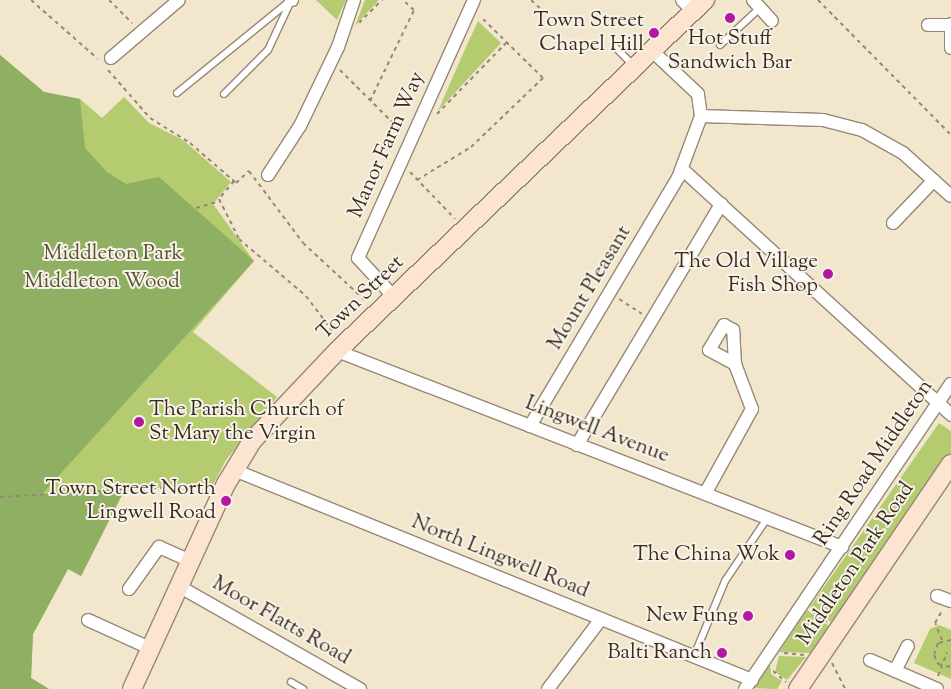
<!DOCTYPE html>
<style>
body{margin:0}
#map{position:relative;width:951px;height:689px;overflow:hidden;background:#f2e6cd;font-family:"Sorts Mill Goudy",serif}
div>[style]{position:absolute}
.green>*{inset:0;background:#b4cb70}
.forest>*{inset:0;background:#8faf62}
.path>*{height:2px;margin-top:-1px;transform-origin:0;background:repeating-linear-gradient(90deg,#968876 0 4px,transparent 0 8px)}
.roads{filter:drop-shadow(1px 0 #968876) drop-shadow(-1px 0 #968876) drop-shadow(0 1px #968876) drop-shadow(0 -1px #968876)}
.lane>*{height:6px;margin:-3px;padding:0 3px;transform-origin:3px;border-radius:3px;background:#fff}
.street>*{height:12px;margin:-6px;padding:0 6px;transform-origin:6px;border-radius:6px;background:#fff}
.secondary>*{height:18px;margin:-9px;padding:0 9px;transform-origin:9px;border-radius:9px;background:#fde4d1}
.dots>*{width:14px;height:14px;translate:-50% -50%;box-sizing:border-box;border:2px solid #f7f3e8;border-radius:50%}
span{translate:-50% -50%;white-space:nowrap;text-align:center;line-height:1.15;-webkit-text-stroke:4px #f7f3e8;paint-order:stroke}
.poi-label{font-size:21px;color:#3b2a1e}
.right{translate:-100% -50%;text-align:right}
.left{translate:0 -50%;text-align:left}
.street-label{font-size:21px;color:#3b2a1e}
.park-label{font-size:21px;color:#595232}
</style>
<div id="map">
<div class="green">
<i style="clip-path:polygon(316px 0,346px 0,337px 20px)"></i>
<i style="clip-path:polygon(365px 0,379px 0,355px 26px)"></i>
<i style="clip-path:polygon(478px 21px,501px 43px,438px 111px,466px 47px)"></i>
<i style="clip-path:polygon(0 55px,44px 92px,80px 99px,102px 118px,124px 97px,149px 123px,183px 140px,231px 182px,213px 204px,254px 261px,193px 332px,277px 397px,226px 460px,213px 485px,125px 489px,81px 576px,68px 569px,33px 634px,31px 678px,49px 689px,0 689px)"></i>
<i style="clip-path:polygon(939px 423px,951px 431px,951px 455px,839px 619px,835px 617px,831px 622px,810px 607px)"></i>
<i style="clip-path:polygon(807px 610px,829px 626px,810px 653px,779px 652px)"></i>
<i style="clip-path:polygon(939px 625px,951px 630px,951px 679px,914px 663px,930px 629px)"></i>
<i style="clip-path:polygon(779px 656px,806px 657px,787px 680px,775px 672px)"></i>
<i style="clip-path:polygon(770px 664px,771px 674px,782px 681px,777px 689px,753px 688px)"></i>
</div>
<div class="forest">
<i style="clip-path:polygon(0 55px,44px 92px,80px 99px,85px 148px,107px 172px,126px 184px,159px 177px,254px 261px,42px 494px,125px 489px,81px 576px,68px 569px,33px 634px,31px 678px,49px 689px,0 689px)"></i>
</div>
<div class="path">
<i style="left:31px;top:0;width:89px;rotate:41.4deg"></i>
<i style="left:109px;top:0;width:33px;rotate:45deg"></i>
<i style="left:531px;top:0;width:15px;rotate:42deg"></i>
<i style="left:818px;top:0;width:190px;rotate:45.4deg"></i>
<i style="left:359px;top:23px;width:33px;rotate:-45deg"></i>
<i style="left:108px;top:70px;width:64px;rotate:48.8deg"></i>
<i style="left:150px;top:118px;width:47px;rotate:32deg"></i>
<i style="left:190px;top:143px;width:61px;rotate:41deg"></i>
<i style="left:236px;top:183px;width:18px;rotate:-43deg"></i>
<i style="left:249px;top:171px;width:90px;rotate:53.1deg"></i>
<i style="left:303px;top:243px;width:88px;rotate:42.7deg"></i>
<i style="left:340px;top:70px;width:88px;rotate:45deg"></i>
<i style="left:370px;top:101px;width:101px;rotate:-64.2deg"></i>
<i style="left:414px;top:10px;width:15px;rotate:-138deg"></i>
<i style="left:437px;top:114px;width:100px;rotate:-45.8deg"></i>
<i style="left:410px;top:172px;width:65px;rotate:46.2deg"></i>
<i style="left:417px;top:180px;width:63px;rotate:-31.4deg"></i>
<i style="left:471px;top:147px;width:100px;rotate:-43.8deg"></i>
<i style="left:543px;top:78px;width:88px;rotate:-135.5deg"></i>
<i style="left:234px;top:181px;width:23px;rotate:130deg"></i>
<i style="left:219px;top:199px;width:45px;rotate:63.4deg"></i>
<i style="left:239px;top:239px;width:88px;rotate:40.4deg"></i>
<i style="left:306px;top:296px;width:46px;rotate:52.9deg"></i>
<i style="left:196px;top:208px;width:25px;rotate:-16deg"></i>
<i style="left:619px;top:299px;width:27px;rotate:33deg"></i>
<i style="left:0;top:497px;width:209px;rotate:-3.3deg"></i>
<i style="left:813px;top:612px;width:17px;rotate:36deg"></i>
<i style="left:942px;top:640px;width:18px;rotate:-112deg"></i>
<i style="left:935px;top:623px;width:14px;rotate:-60deg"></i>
<i style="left:951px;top:640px;width:13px;rotate:167deg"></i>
<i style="left:938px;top:643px;width:13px;rotate:108deg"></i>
<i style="left:934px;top:655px;width:10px;rotate:66deg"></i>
<i style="left:938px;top:664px;width:13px;rotate:13deg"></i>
<i style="left:784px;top:653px;width:20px;rotate:6deg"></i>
<i style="left:832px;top:663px;width:29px;rotate:63deg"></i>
<i style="left:773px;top:671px;width:17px;rotate:40deg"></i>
<i style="left:938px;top:676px;width:25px;rotate:-69deg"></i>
</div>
<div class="roads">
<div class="lane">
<i style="left:720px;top:45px;width:54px;rotate:-42.8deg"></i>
<i style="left:616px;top:48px;width:25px;rotate:45deg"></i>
<i style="left:177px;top:93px;width:147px;rotate:-39.2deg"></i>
<i style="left:224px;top:94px;width:62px;rotate:-45deg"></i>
<i style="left:268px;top:50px;width:54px;rotate:-64.9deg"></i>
<i style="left:694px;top:656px;width:81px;rotate:-67.5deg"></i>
<i style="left:725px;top:581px;width:77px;rotate:-56.1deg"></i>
<i style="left:291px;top:682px;width:14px;rotate:30deg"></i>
</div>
<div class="street">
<i style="left:291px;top:0;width:1px"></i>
<i style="left:682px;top:0;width:16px;rotate:45deg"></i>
<i style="left:753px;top:0;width:28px;rotate:48deg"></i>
<i style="left:951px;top:24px;width:24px;rotate:90deg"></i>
<i style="left:928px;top:25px;width:20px"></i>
<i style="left:111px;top:58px;width:89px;rotate:-40.5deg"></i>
<i style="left:701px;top:116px;width:122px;rotate:1.9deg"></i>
<i style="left:823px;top:120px;width:40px;rotate:14.4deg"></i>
<i style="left:862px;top:130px;width:47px;rotate:29.3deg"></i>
<i style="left:903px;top:153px;width:64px;rotate:41.9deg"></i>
<i style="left:682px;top:169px;width:365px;rotate:42.4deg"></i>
<i style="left:268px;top:175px;width:59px;rotate:-56.9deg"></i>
<i style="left:300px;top:126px;width:88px;rotate:-64.3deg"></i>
<i style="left:338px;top:47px;width:50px;rotate:-71.2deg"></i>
<i style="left:893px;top:223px;width:59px;rotate:-46.4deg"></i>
<i style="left:394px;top:297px;width:53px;rotate:-132.7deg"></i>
<i style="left:358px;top:258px;width:283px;rotate:-65.8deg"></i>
<i style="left:337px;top:351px;width:542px;rotate:21.21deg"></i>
<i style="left:530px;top:426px;width:289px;rotate:-59.2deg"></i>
<i style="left:678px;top:178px;width:66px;rotate:-69.6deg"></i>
<i style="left:701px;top:116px;width:22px;rotate:-98deg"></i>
<i style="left:698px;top:94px;width:63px;rotate:-136.9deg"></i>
<i style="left:577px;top:445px;width:281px;rotate:-59.1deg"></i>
<i style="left:234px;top:470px;width:559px;rotate:22.07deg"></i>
<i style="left:706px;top:492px;width:95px;rotate:-61deg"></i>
<i style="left:752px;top:409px;width:48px;rotate:-110.7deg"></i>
<i style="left:735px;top:364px;width:34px;rotate:-93deg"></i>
<i style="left:733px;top:330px;width:10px;rotate:-151deg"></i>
<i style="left:724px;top:325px;width:29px;rotate:121deg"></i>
<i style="left:709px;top:350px;width:30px;rotate:28deg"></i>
<i style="left:182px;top:588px;width:205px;rotate:29.6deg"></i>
<i style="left:129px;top:589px;width:52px;rotate:-54.5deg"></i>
<i style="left:159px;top:547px;width:37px;rotate:24deg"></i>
<i style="left:937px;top:596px;width:15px;rotate:20deg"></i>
<i style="left:88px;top:620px;width:70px;rotate:24.4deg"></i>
<i style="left:870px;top:660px;width:73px;rotate:23.4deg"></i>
<i style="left:895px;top:671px;width:28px;rotate:-63deg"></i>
<i style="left:548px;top:689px;width:88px;rotate:-52.9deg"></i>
<i style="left:745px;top:689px;width:368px;rotate:-56deg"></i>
</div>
<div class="secondary">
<i style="left:132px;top:689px;width:226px;rotate:-65.4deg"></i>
<i style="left:226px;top:484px;width:50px;rotate:-58.8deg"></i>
<i style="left:252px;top:441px;width:124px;rotate:-46.6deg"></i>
<i style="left:337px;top:351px;width:509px;rotate:-43.65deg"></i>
<i style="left:798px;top:689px;width:272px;rotate:-55.8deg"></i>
</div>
</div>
<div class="dots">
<i style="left:730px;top:18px;background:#b5179e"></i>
<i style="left:654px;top:33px;background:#b5179e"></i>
<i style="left:828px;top:274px;background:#b5179e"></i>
<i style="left:139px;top:422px;background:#b5179e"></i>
<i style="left:226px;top:501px;background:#b5179e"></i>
<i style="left:790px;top:555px;background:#b5179e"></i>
<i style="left:748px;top:616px;background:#b5179e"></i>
<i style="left:722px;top:653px;background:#b5179e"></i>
</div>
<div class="poi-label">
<span class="right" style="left:644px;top:33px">Town Street<br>Chapel Hill</span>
<span style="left:730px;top:51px">Hot Stuff<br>Sandwich Bar</span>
<span class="right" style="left:818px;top:274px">The Old Village<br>Fish Shop</span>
<span class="left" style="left:149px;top:422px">The Parish Church of<br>St Mary the Virgin</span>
<span class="right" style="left:216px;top:501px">Town Street North<br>Lingwell Road</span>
<span class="right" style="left:780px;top:555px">The China Wok</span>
<span class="right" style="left:738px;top:616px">New Fung</span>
<span class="right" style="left:712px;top:653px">Balti Ranch</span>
</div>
<div class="street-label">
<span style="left:387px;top:145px;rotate:-66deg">Manor Farm Way</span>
<span style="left:590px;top:288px;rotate:-59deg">Mount Pleasant</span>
<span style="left:361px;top:298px;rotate:-44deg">Town Street</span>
<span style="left:597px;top:430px;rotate:21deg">Lingwell Avenue</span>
<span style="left:874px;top:463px;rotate:-56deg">Ring Road Middleton</span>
<span style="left:500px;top:557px;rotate:22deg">North Lingwell Road</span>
<span style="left:856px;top:564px;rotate:-56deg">Middleton Park Road</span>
<span style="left:281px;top:621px;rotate:30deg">Moor Flatts Road</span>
</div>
<div class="park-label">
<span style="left:113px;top:254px">Middleton Park</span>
<span style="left:102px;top:282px">Middleton Wood</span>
</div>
</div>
